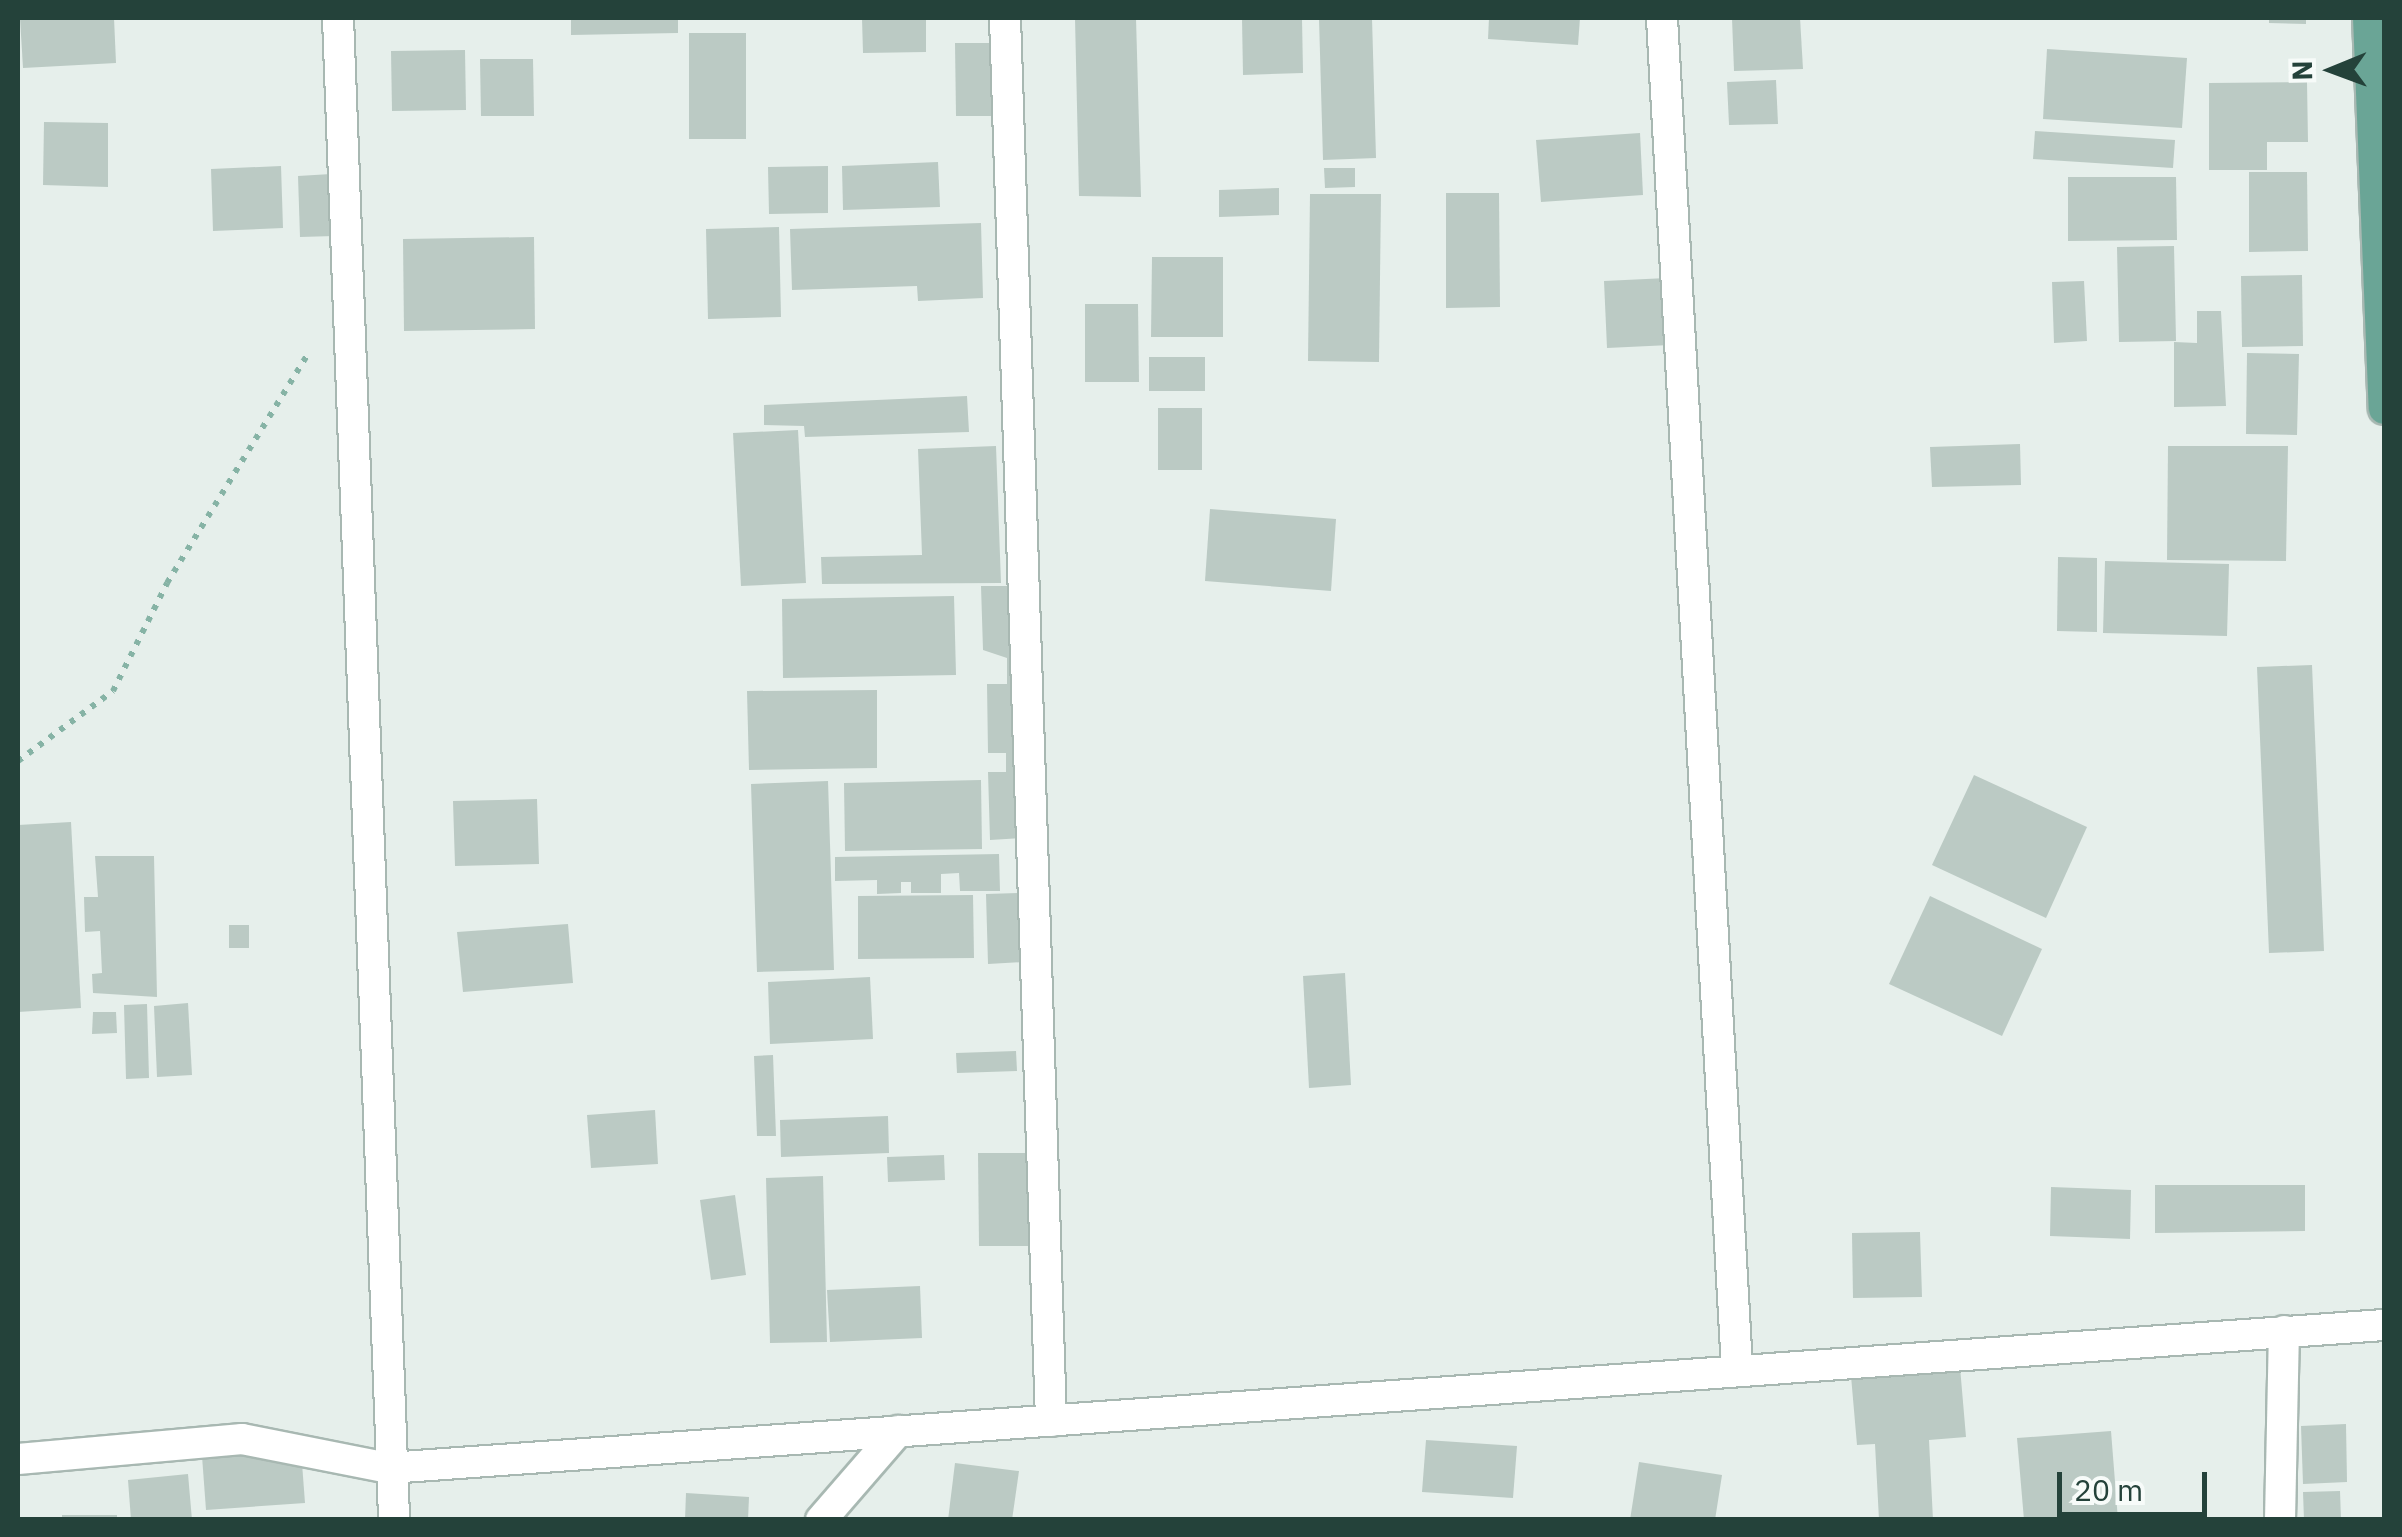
<!DOCTYPE html>
<style>
body{margin:0}
#map{position:relative;width:2402px;height:1537px;overflow:hidden;background:#e6efeb;font-family:"IBM Plex Sans",sans-serif}
div>[style]{position:absolute}
.building>*{inset:0;background:#bbcac4}
.path>*{height:6px;margin-top:-3px;transform-origin:0;background:repeating-linear-gradient(90deg,#86b3a5 0 5px,transparent 0 13px)}
.roads{filter:drop-shadow(2px 0 #a8b8b2) drop-shadow(-2px 0 #a8b8b2) drop-shadow(0 2px #a8b8b2) drop-shadow(0 -2px #a8b8b2)}
.minor>*{height:30px;margin:-15px;padding:0 15px;transform-origin:15px;border-radius:15px;background:#fff}
.major>*{height:30px;margin:-15px;padding:0 15px;transform-origin:15px;border-radius:15px;background:#6aa596}
span{translate:-50% -50%;white-space:nowrap;text-align:center;line-height:1.15;-webkit-text-stroke:10px #f7fbf9;paint-order:stroke}
.frame{position:absolute;inset:0;border:20px solid #24423a;pointer-events:none}
.north{position:absolute;left:2282px;top:20px;width:100px;height:100px;-webkit-text-stroke:8px #f7fbf9;paint-order:stroke;rotate:269deg;font-size:28px;font-weight:700;line-height:40px;text-align:center;color:#24423a}
.north::after{content:'';display:block;margin:auto;width:35px;height:45px;background:#24423a;clip-path:polygon(50% 0,100% 100%,50% 72%,0 100%)}
.scale{position:absolute;left:2057px;top:1472px;width:150px;height:45px;box-sizing:border-box;border:5px solid #24423a;border-top:0;padding-left:12px;font-size:30px;line-height:35px;white-space:nowrap;color:#24423a;-webkit-text-stroke:8px #f7fbf9;paint-order:stroke}
</style>
<div id="map">
<div class="building">
<i style="clip-path:polygon(20px 18px,114px 18px,116px 63px,23px 68px)"></i>
<i style="clip-path:polygon(571px 18px,678px 18px,678px 33px,571px 35px)"></i>
<i style="clip-path:polygon(862px 18px,926px 18px,926px 52px,863px 53px)"></i>
<i style="clip-path:polygon(1075px 18px,1136px 18px,1141px 197px,1079px 196px)"></i>
<i style="clip-path:polygon(1242px 18px,1302px 18px,1303px 73px,1243px 75px)"></i>
<i style="clip-path:polygon(1319px 18px,1372px 18px,1376px 158px,1323px 160px)"></i>
<i style="clip-path:polygon(1489px 18px,1580px 18px,1578px 45px,1488px 39px)"></i>
<i style="clip-path:polygon(1732px 18px,1800px 18px,1803px 69px,1734px 71px)"></i>
<i style="clip-path:polygon(2269px 18px,2306px 18px,2306px 24px,2269px 23px)"></i>
<i style="clip-path:polygon(689px 33px,746px 33px,746px 139px,689px 139px)"></i>
<i style="clip-path:polygon(955px 43px,995px 43px,995px 116px,956px 116px)"></i>
<i style="clip-path:polygon(2047px 49px,2187px 58px,2182px 128px,2043px 119px)"></i>
<i style="clip-path:polygon(465px 50px,466px 110px,392px 111px,391px 51px)"></i>
<i style="clip-path:polygon(480px 59px,533px 59px,534px 116px,481px 116px)"></i>
<i style="clip-path:polygon(1776px 80px,1778px 124px,1729px 125px,1727px 82px)"></i>
<i style="clip-path:polygon(2307px 82px,2308px 142px,2267px 142px,2267px 170px,2209px 170px,2209px 83px)"></i>
<i style="clip-path:polygon(44px 122px,108px 123px,108px 187px,43px 185px)"></i>
<i style="clip-path:polygon(2035px 131px,2175px 140px,2173px 168px,2033px 159px)"></i>
<i style="clip-path:polygon(1640px 133px,1643px 195px,1541px 202px,1536px 140px)"></i>
<i style="clip-path:polygon(938px 162px,940px 207px,843px 210px,842px 166px)"></i>
<i style="clip-path:polygon(281px 166px,283px 228px,213px 231px,211px 169px)"></i>
<i style="clip-path:polygon(828px 166px,828px 213px,769px 214px,768px 167px)"></i>
<i style="clip-path:polygon(1324px 168px,1355px 168px,1355px 187px,1325px 188px)"></i>
<i style="clip-path:polygon(2249px 172px,2307px 172px,2308px 251px,2249px 252px)"></i>
<i style="clip-path:polygon(331px 174px,334px 236px,300px 237px,298px 176px)"></i>
<i style="clip-path:polygon(2068px 177px,2176px 177px,2177px 240px,2068px 241px)"></i>
<i style="clip-path:polygon(1279px 188px,1279px 215px,1219px 217px,1219px 190px)"></i>
<i style="clip-path:polygon(1446px 193px,1499px 193px,1500px 307px,1446px 308px)"></i>
<i style="clip-path:polygon(1310px 194px,1381px 194px,1379px 362px,1308px 361px)"></i>
<i style="clip-path:polygon(981px 223px,983px 298px,918px 301px,917px 286px,792px 290px,790px 229px)"></i>
<i style="clip-path:polygon(779px 227px,781px 317px,708px 319px,706px 229px)"></i>
<i style="clip-path:polygon(534px 237px,535px 329px,404px 331px,403px 239px)"></i>
<i style="clip-path:polygon(2174px 246px,2176px 341px,2119px 342px,2117px 247px)"></i>
<i style="clip-path:polygon(1152px 257px,1223px 257px,1223px 337px,1151px 337px)"></i>
<i style="clip-path:polygon(2302px 275px,2303px 346px,2242px 347px,2241px 276px)"></i>
<i style="clip-path:polygon(1667px 278px,1670px 345px,1607px 348px,1604px 281px)"></i>
<i style="clip-path:polygon(2084px 281px,2087px 341px,2054px 343px,2052px 282px)"></i>
<i style="clip-path:polygon(1085px 304px,1138px 304px,1139px 382px,1085px 382px)"></i>
<i style="clip-path:polygon(2197px 311px,2221px 311px,2226px 406px,2174px 407px,2174px 342px,2197px 343px)"></i>
<i style="clip-path:polygon(2247px 353px,2299px 354px,2297px 435px,2246px 434px)"></i>
<i style="clip-path:polygon(1149px 357px,1205px 357px,1205px 391px,1149px 391px)"></i>
<i style="clip-path:polygon(967px 396px,969px 432px,805px 437px,804px 426px,764px 425px,764px 405px)"></i>
<i style="clip-path:polygon(1158px 408px,1202px 408px,1202px 470px,1158px 470px)"></i>
<i style="clip-path:polygon(798px 430px,806px 583px,741px 586px,733px 433px)"></i>
<i style="clip-path:polygon(2020px 444px,2021px 485px,1932px 487px,1930px 447px)"></i>
<i style="clip-path:polygon(996px 446px,1001px 583px,822px 584px,821px 557px,922px 555px,918px 449px)"></i>
<i style="clip-path:polygon(2168px 446px,2288px 446px,2286px 561px,2167px 560px)"></i>
<i style="clip-path:polygon(1210px 509px,1336px 519px,1331px 591px,1205px 581px)"></i>
<i style="clip-path:polygon(2058px 557px,2097px 558px,2097px 632px,2057px 631px)"></i>
<i style="clip-path:polygon(2105px 561px,2229px 564px,2227px 636px,2103px 633px)"></i>
<i style="clip-path:polygon(981px 586px,1017px 586px,1023px 838px,990px 840px,988px 772px,1006px 772px,1006px 753px,988px 753px,987px 684px,1007px 684px,1007px 658px,983px 650px)"></i>
<i style="clip-path:polygon(954px 596px,956px 675px,783px 678px,782px 599px)"></i>
<i style="clip-path:polygon(2312px 665px,2324px 951px,2269px 953px,2257px 667px)"></i>
<i style="clip-path:polygon(877px 690px,877px 768px,749px 770px,747px 691px)"></i>
<i style="clip-path:polygon(1974px 775px,2087px 827px,2046px 918px,1932px 865px)"></i>
<i style="clip-path:polygon(981px 780px,982px 849px,845px 851px,844px 783px)"></i>
<i style="clip-path:polygon(828px 781px,834px 970px,757px 972px,751px 784px)"></i>
<i style="clip-path:polygon(537px 799px,539px 864px,455px 866px,453px 801px)"></i>
<i style="clip-path:polygon(71px 822px,81px 1008px,18px 1012px,18px 825px)"></i>
<i style="clip-path:polygon(999px 854px,1000px 891px,960px 891px,959px 873px,941px 874px,941px 893px,911px 893px,911px 882px,901px 882px,901px 893px,877px 894px,877px 880px,835px 881px,835px 857px)"></i>
<i style="clip-path:polygon(95px 856px,154px 856px,157px 997px,93px 993px,92px 974px,102px 973px,100px 931px,85px 932px,84px 897px,98px 897px)"></i>
<i style="clip-path:polygon(1021px 893px,1023px 962px,988px 964px,986px 894px)"></i>
<i style="clip-path:polygon(973px 895px,974px 958px,858px 959px,858px 896px)"></i>
<i style="clip-path:polygon(1930px 896px,2042px 949px,2002px 1036px,1889px 984px)"></i>
<i style="clip-path:polygon(568px 924px,573px 983px,463px 992px,457px 932px)"></i>
<i style="clip-path:polygon(229px 925px,249px 925px,249px 948px,229px 948px)"></i>
<i style="clip-path:polygon(1345px 973px,1351px 1085px,1309px 1088px,1303px 976px)"></i>
<i style="clip-path:polygon(870px 977px,873px 1039px,770px 1044px,768px 982px)"></i>
<i style="clip-path:polygon(188px 1003px,192px 1075px,157px 1077px,154px 1006px)"></i>
<i style="clip-path:polygon(147px 1004px,149px 1078px,126px 1079px,124px 1005px)"></i>
<i style="clip-path:polygon(93px 1012px,116px 1012px,117px 1033px,92px 1034px)"></i>
<i style="clip-path:polygon(1016px 1051px,1017px 1071px,957px 1073px,956px 1053px)"></i>
<i style="clip-path:polygon(773px 1055px,776px 1136px,757px 1136px,754px 1056px)"></i>
<i style="clip-path:polygon(655px 1110px,658px 1164px,591px 1168px,587px 1115px)"></i>
<i style="clip-path:polygon(888px 1116px,889px 1153px,781px 1157px,780px 1120px)"></i>
<i style="clip-path:polygon(978px 1153px,1029px 1153px,1030px 1246px,979px 1246px)"></i>
<i style="clip-path:polygon(944px 1155px,945px 1180px,888px 1182px,887px 1157px)"></i>
<i style="clip-path:polygon(823px 1176px,827px 1342px,770px 1343px,766px 1178px)"></i>
<i style="clip-path:polygon(2155px 1185px,2305px 1185px,2305px 1231px,2155px 1233px)"></i>
<i style="clip-path:polygon(2051px 1187px,2131px 1190px,2130px 1239px,2050px 1236px)"></i>
<i style="clip-path:polygon(735px 1195px,746px 1275px,711px 1280px,700px 1200px)"></i>
<i style="clip-path:polygon(1920px 1232px,1922px 1297px,1853px 1298px,1852px 1233px)"></i>
<i style="clip-path:polygon(920px 1286px,922px 1338px,830px 1342px,827px 1290px)"></i>
<i style="clip-path:polygon(1960px 1367px,1966px 1437px,1929px 1440px,1933px 1520px,1879px 1520px,1875px 1444px,1857px 1445px,1851px 1376px)"></i>
<i style="clip-path:polygon(2346px 1424px,2347px 1482px,2303px 1484px,2301px 1426px)"></i>
<i style="clip-path:polygon(2111px 1431px,2118px 1520px,2024px 1520px,2017px 1438px)"></i>
<i style="clip-path:polygon(1426px 1440px,1517px 1446px,1513px 1498px,1422px 1492px)"></i>
<i style="clip-path:polygon(301px 1450px,305px 1503px,206px 1510px,202px 1456px)"></i>
<i style="clip-path:polygon(1639px 1462px,1722px 1475px,1715px 1520px,1630px 1520px)"></i>
<i style="clip-path:polygon(955px 1463px,1019px 1471px,1012px 1520px,948px 1520px)"></i>
<i style="clip-path:polygon(188px 1474px,192px 1520px,131px 1520px,128px 1480px)"></i>
<i style="clip-path:polygon(2340px 1491px,2341px 1520px,2304px 1520px,2303px 1492px)"></i>
<i style="clip-path:polygon(686px 1493px,749px 1497px,748px 1520px,685px 1520px)"></i>
<i style="clip-path:polygon(62px 1515px,117px 1515px,117px 1520px,62px 1520px)"></i>
</div>
<div class="path">
<i style="left:18px;top:761px;width:118px;rotate:-36.4deg"></i>
<i style="left:113px;top:691px;width:121px;rotate:-63.4deg"></i>
<i style="left:167px;top:583px;width:269px;rotate:-58.4deg"></i>
</div>
<div class="roads">
<div class="minor">
<i style="left:338px;top:18px;width:1503px;rotate:87.86deg"></i>
<i style="left:1005px;top:18px;width:1404px;rotate:88.12deg"></i>
<i style="left:1662px;top:18px;width:1354px;rotate:86.82deg"></i>
<i style="left:18px;top:1459px;width:225px;rotate:-5.1deg"></i>
<i style="left:242px;top:1439px;width:150px;rotate:11.2deg"></i>
<i style="left:389px;top:1468px;width:2000px;rotate:-4.1deg"></i>
<i style="left:821px;top:1520px;width:118px;rotate:-49.1deg"></i>
<i style="left:2280px;top:1520px;width:189px;rotate:-88.8deg"></i>
</div>
<div class="major">
<i style="left:2368px;top:18px;width:391px;rotate:87.7deg"></i>
</div>
</div>
<div class="frame"></div>
<div class="north">N</div>
<div class="scale">20 m</div>
</div>
